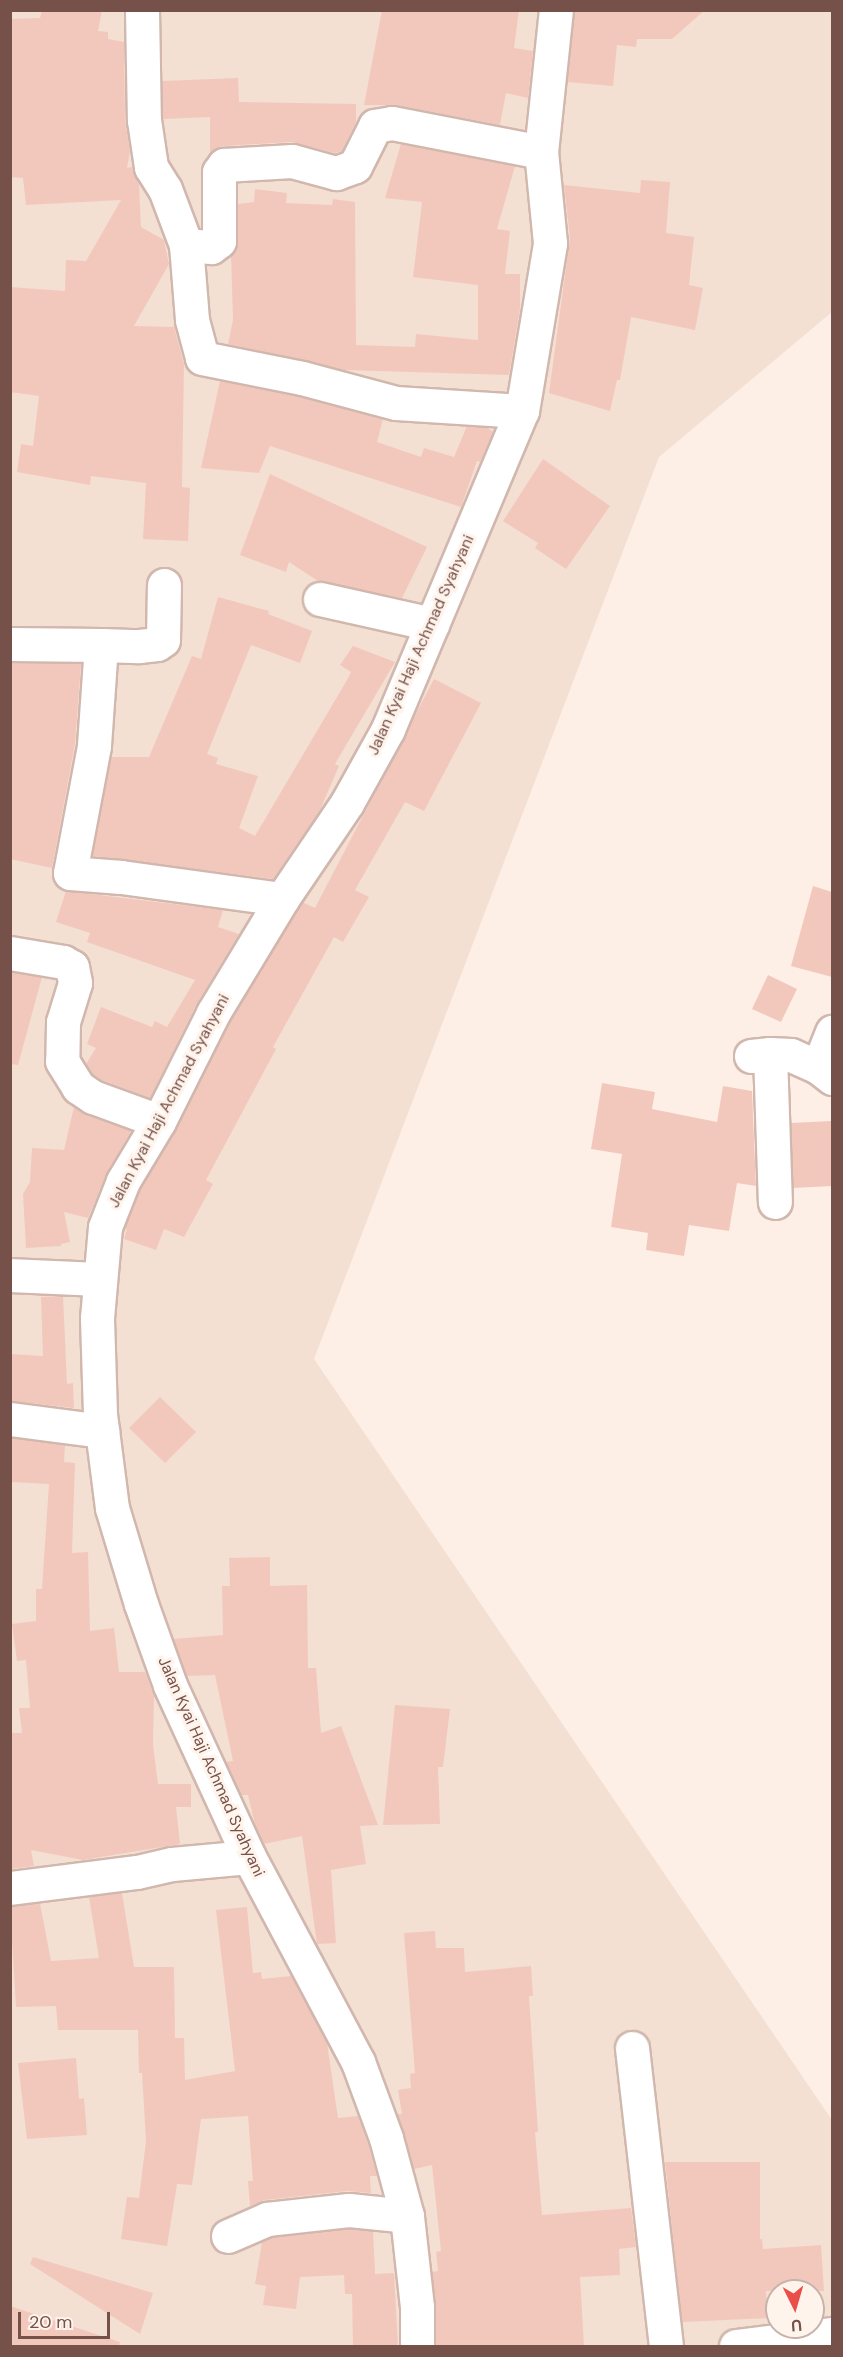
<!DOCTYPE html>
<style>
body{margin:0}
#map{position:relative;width:843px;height:2357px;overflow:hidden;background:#fdefe5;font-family:"DM Sans",sans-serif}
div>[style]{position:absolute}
.residential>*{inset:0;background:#f4dfd3}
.building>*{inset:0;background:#f3c8bc}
.roads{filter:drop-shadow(2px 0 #d1b7ad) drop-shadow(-2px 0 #d1b7ad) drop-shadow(0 2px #d1b7ad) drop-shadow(0 -2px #d1b7ad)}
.minor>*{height:33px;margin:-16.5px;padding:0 16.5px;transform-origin:16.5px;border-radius:16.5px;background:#fff}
span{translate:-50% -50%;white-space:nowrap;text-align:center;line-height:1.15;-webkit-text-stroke:6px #fff4ec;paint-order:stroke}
.street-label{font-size:16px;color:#765149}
.frame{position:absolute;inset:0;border:12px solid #765149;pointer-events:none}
.north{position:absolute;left:765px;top:2279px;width:60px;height:60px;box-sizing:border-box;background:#fff4ec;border:2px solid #c8b3ab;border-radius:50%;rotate:175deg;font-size:16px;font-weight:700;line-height:24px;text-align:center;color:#765149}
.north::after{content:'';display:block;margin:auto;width:21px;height:27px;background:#e94f48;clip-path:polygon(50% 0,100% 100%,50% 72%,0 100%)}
.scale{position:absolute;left:18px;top:2312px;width:92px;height:27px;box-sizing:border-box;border:3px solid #765149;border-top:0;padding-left:8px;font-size:18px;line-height:21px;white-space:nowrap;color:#765149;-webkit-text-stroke:4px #fff4ec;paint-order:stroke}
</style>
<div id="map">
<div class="residential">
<i style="clip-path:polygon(evenodd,11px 11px,832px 11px,832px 312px,659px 457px,314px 1359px,832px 2120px,832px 2346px,11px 2346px,11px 11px,777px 2291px,813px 2291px,813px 2327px,777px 2327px,777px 2291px)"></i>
</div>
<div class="building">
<i style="clip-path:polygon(42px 10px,102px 10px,98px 31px,108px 32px,108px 39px,124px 42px,125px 120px,130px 151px,127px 168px,132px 167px,139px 184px,141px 227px,164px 240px,169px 264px,134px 326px,174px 327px,184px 364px,182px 487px,190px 488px,188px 541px,143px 539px,146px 483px,91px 476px,90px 485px,17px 472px,21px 444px,33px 446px,39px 396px,10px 392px,10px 287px,65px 291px,66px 260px,86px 261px,121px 200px,26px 205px,23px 178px,10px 177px,10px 19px,40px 18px)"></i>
<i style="clip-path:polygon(382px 10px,519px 10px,514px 48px,533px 51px,528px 98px,506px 93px,500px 125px,396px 105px,364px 105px)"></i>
<i style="clip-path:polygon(574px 10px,705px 10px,672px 39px,637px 39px,636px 47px,617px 45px,613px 86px,567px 82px)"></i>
<i style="clip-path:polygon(238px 78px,239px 102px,356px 104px,356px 122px,342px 151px,335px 153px,291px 142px,223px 146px,210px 152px,210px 117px,163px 119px,162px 81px)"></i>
<i style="clip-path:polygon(401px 144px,515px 166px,497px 229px,510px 231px,505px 274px,520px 274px,520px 309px,509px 375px,344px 370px,228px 344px,233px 320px,231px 255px,238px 242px,238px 204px,254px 202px,255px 189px,287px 193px,286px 203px,332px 205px,333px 199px,355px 202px,356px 345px,415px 347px,416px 334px,478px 340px,478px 285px,413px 277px,422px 202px,385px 198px)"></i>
<i style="clip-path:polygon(641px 180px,670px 182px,666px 233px,694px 237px,689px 285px,703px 288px,695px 330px,631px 317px,620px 380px,617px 380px,610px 411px,549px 393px,570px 238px,564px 185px,640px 193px)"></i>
<i style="clip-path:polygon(220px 381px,298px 396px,383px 419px,377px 442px,421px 457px,424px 448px,454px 457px,467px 426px,488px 428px,493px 432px,480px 462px,477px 461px,461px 507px,270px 446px,259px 473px,201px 468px)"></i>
<i style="clip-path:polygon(543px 459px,610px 506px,566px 569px,535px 548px,538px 543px,503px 521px)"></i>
<i style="clip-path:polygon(270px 474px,427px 547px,402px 598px,318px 581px,289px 562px,286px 572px,240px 555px)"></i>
<i style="clip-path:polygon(218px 597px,269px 611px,268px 614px,312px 631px,300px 663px,251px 645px,207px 754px,218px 758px,216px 764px,258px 776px,239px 828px,255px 836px,347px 680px,351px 672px,340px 665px,353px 646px,395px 662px,335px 764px,339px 766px,320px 810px,273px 879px,92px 856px,111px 757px,149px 757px,192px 656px,201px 659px)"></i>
<i style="clip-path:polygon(10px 663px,81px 664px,75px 744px,52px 868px,10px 859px)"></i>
<i style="clip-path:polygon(434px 679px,481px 703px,424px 811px,405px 802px,355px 890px,369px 897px,343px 942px,334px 937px,273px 1047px,276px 1049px,206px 1180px,213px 1184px,184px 1237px,164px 1229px,156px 1250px,124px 1239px,127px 1229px,125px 1228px,140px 1189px,176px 1129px,229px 1022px,302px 902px,315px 908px)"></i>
<i style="clip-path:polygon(813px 886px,832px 892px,832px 977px,791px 966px)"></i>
<i style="clip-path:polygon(66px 891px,223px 910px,218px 927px,239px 934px,196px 1005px,150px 1098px,102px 1080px,92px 1074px,86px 1064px,96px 1048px,87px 1044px,101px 1007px,152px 1027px,155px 1021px,167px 1027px,195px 980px,87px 942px,90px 933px,56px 922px)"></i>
<i style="clip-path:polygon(10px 972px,42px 977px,18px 1065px,10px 1064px)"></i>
<i style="clip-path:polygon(768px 975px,797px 989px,781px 1022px,752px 1009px)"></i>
<i style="clip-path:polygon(602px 1083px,655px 1092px,652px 1109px,717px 1122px,723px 1086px,752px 1091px,756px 1186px,737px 1183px,729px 1231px,689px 1225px,684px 1256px,646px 1250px,648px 1233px,611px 1227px,622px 1154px,591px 1149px)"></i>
<i style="clip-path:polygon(74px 1107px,86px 1115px,131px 1131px,107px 1172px,88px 1218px,64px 1212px,70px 1242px,61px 1244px,61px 1246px,26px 1248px,23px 1194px,30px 1182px,32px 1148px,64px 1150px)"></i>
<i style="clip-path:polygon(832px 1121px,832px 1186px,793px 1188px,791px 1123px)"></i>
<i style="clip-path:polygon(63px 1296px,67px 1384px,73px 1383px,74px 1408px,10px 1401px,10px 1354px,43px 1356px,41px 1297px)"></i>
<i style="clip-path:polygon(160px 1397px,196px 1432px,165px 1463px,129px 1428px)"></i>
<i style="clip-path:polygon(10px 1438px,65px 1445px,64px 1462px,75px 1463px,72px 1553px,88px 1552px,90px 1631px,114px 1628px,119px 1672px,145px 1672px,154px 1696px,153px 1745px,158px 1784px,191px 1784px,191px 1807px,176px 1807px,180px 1844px,83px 1860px,31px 1850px,34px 1866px,10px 1869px,10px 1733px,22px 1733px,19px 1708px,30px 1708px,26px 1660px,17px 1661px,12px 1624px,36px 1621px,36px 1589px,42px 1589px,49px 1484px,10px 1482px)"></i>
<i style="clip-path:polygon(270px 1557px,270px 1586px,307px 1585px,308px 1668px,316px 1668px,321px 1733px,341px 1726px,378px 1825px,360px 1826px,366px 1864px,331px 1870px,336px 1943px,317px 1944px,302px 1836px,264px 1844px,255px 1824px,248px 1795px,241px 1795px,226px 1762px,233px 1761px,215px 1675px,187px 1676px,173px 1639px,223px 1635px,222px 1586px,230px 1586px,229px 1558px)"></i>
<i style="clip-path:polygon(395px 1705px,450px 1709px,443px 1767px,438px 1767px,440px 1824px,383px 1825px)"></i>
<i style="clip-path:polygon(122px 1893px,134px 1967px,174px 1967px,175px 2038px,184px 2038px,185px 2080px,235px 2071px,216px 1910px,247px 1907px,253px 1973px,261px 1972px,262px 1979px,291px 1976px,327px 2043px,338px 2118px,358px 2116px,368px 2144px,377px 2176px,370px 2176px,371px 2193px,347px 2191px,265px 2200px,250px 2206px,248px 2181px,253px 2181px,248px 2116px,201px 2119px,192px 2185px,177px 2184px,167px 2246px,121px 2239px,127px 2197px,139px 2198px,146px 2141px,142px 2073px,139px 2073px,138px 2030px,58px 2030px,56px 2006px,16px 2007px,10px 1906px,40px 1903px,51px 1961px,99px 1958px,89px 1897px)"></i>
<i style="clip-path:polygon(435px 1931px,436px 1948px,464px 1948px,465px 1972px,531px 1966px,533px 1996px,529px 1996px,538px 2132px,535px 2132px,542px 2215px,631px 2208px,636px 2247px,619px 2249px,620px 2275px,580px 2277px,584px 2346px,436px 2346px,432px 2272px,438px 2271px,436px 2252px,441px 2251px,432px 2165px,414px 2169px,397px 2114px,402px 2114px,398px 2090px,411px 2088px,410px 2074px,415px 2073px,404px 1933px)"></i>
<i style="clip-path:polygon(76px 2058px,79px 2099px,84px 2098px,87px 2135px,27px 2139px,18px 2063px)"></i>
<i style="clip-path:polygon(665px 2162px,760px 2162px,760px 2239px,762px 2239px,763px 2249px,821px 2245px,824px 2291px,766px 2291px,767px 2318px,682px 2322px)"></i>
<i style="clip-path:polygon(349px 2229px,373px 2231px,375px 2274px,394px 2273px,398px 2346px,353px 2346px,352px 2294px,345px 2294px,344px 2275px,300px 2277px,296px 2309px,263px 2305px,266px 2286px,255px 2284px,262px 2242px,272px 2237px)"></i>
<i style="clip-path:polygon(33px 2257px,153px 2293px,140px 2334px,30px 2264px)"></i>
<i style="clip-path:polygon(10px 2306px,120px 2342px,119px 2346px,10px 2346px)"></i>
</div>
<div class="roads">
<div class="minor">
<i style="left:142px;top:10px;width:110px;rotate:89deg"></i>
<i style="left:144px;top:120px;width:48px;rotate:81.5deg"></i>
<i style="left:151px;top:167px;width:26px;rotate:58deg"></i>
<i style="left:165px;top:189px;width:60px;rotate:69.4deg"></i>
<i style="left:186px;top:245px;width:75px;rotate:85.4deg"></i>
<i style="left:192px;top:320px;width:39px;rotate:75deg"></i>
<i style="left:202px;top:358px;width:102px;rotate:11.3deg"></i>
<i style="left:302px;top:378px;width:97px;rotate:14.9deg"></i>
<i style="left:396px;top:403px;width:126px;rotate:3.6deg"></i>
<i style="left:186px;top:245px;width:25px;rotate:5deg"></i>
<i style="left:211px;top:247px;width:10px;rotate:-37deg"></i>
<i style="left:219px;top:241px;width:69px;rotate:-90deg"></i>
<i style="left:219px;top:172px;width:9px;rotate:-54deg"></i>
<i style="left:224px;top:165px;width:68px;rotate:-3.4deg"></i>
<i style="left:292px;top:161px;width:46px;rotate:15.3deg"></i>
<i style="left:336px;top:173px;width:20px;rotate:-20deg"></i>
<i style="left:355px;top:166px;width:45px;rotate:-63.4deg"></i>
<i style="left:375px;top:126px;width:17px;rotate:-10deg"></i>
<i style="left:392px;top:123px;width:152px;rotate:11deg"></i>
<i style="left:320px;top:599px;width:115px;rotate:12.6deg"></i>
<i style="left:10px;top:644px;width:91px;rotate:0.6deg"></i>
<i style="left:101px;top:645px;width:101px;rotate:94deg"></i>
<i style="left:94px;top:746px;width:129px;rotate:100.7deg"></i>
<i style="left:70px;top:873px;width:51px;rotate:4.5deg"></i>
<i style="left:121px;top:877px;width:162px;rotate:7.8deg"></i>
<i style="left:101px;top:645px;width:38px;rotate:2deg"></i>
<i style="left:139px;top:646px;width:18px;rotate:-6deg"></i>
<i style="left:157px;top:644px;width:7px;rotate:-34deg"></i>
<i style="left:163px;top:640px;width:55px;rotate:-89deg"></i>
<i style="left:10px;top:953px;width:54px;rotate:9.6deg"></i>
<i style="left:63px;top:962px;width:10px;rotate:29deg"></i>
<i style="left:72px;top:967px;width:16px;rotate:79deg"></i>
<i style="left:75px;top:983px;width:41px;rotate:107.1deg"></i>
<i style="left:63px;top:1022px;width:39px;rotate:91deg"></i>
<i style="left:62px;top:1061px;width:31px;rotate:58deg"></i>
<i style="left:78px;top:1087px;width:18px;rotate:34deg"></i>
<i style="left:93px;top:1097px;width:70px;rotate:20deg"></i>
<i style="left:770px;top:1054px;width:148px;rotate:88.1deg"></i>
<i style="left:751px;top:1056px;width:19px;rotate:-6deg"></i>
<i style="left:770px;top:1054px;width:21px;rotate:3deg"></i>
<i style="left:791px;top:1055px;width:30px;rotate:24deg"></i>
<i style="left:818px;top:1067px;width:18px;rotate:38deg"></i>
<i style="left:818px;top:1067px;width:38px;rotate:-68deg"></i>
<i style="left:10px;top:1275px;width:89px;rotate:2.6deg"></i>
<i style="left:10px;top:1419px;width:93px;rotate:7.4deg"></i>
<i style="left:10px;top:1888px;width:128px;rotate:-7.2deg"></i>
<i style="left:137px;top:1872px;width:36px;rotate:-13deg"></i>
<i style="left:172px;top:1864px;width:77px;rotate:-5.2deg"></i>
<i style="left:632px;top:2048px;width:300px;rotate:83.5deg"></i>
<i style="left:228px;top:2236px;width:43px;rotate:-23.6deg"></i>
<i style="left:267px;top:2219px;width:82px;rotate:-6.3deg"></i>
<i style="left:349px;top:2210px;width:58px;rotate:5.9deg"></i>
<i style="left:417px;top:2346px;width:39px;rotate:-90deg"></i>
<i style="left:417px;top:2307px;width:92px;rotate:-96.3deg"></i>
<i style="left:407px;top:2216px;width:81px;rotate:-105.1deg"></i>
<i style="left:386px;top:2138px;width:81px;rotate:-110.2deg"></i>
<i style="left:358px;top:2062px;width:232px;rotate:-118deg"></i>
<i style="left:249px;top:1857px;width:189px;rotate:-114.7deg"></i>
<i style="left:170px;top:1685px;width:86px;rotate:-109.7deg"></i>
<i style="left:141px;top:1604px;width:100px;rotate:-106.8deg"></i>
<i style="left:112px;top:1508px;width:95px;rotate:-97.3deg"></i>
<i style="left:100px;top:1414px;width:96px;rotate:-91.8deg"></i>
<i style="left:97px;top:1318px;width:91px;rotate:-85deg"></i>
<i style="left:105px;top:1227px;width:49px;rotate:-68.6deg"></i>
<i style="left:123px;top:1181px;width:70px;rotate:-59deg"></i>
<i style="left:159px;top:1121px;width:121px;rotate:-63.4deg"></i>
<i style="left:213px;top:1013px;width:133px;rotate:-58.8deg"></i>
<i style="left:282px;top:899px;width:116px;rotate:-55.9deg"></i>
<i style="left:347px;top:803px;width:85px;rotate:-61deg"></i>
<i style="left:388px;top:729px;width:345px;rotate:-67.2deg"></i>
<i style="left:522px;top:411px;width:170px;rotate:-80.5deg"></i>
<i style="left:550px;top:243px;width:91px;rotate:-95.6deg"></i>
<i style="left:541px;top:152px;width:143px;rotate:-84deg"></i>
<i style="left:736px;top:2346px;width:97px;rotate:-7.1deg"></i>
</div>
</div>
<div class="street-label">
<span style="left:421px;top:645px;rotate:-66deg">Jalan Kyai Haji Achmad Syahyani</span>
<span style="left:169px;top:1101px;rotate:-62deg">Jalan Kyai Haji Achmad Syahyani</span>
<span style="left:211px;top:1767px;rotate:66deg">Jalan Kyai Haji Achmad Syahyani</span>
</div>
<div class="frame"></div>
<div class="north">U</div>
<div class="scale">20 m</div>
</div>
